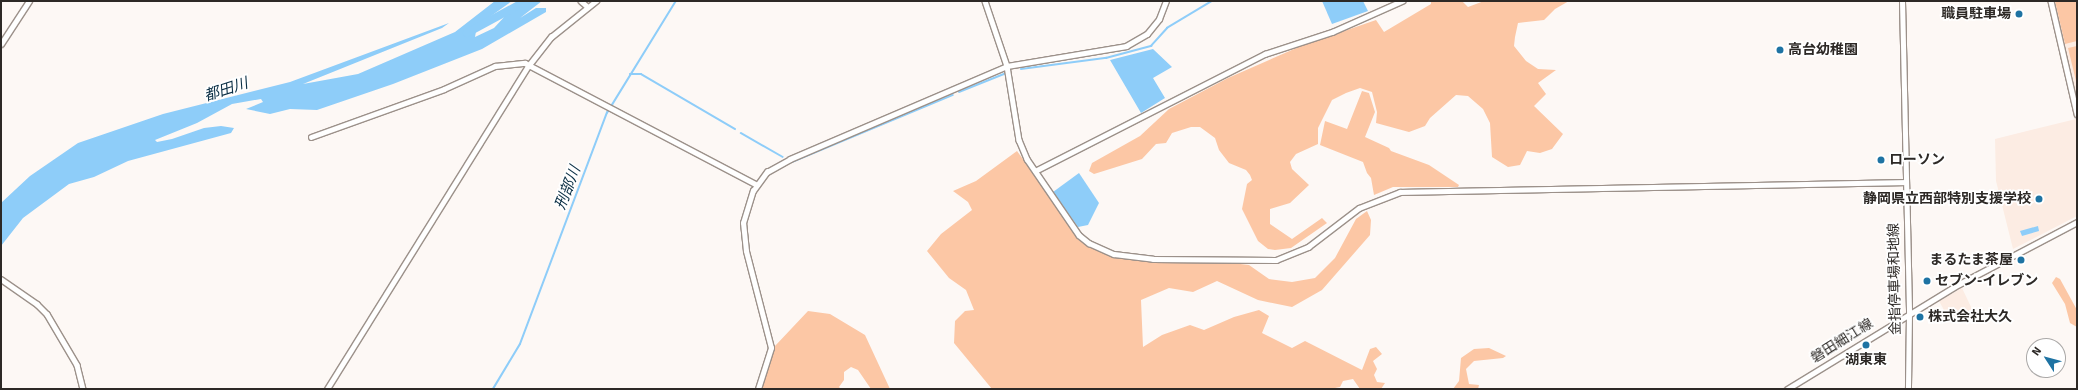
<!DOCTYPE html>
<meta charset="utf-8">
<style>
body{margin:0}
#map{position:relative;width:2078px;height:390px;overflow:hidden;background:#fdf8f5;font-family:Signika,"Noto Sans JP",sans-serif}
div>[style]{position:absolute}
.built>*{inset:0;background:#fcece3}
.green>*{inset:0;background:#fcc7a5}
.water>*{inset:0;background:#8ecdf9}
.stream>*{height:1.5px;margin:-0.75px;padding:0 0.75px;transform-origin:0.75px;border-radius:0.75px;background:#8ecdf9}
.river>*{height:8px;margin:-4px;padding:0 4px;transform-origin:4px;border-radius:4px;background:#8ecdf9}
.roads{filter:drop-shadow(1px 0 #9c918a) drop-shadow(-1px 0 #9c918a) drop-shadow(0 1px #9c918a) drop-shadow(0 -1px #9c918a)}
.tertiary>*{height:4.5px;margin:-2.25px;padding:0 2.25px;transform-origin:2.25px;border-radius:2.25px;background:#fff}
.secondary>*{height:5px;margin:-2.5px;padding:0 2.5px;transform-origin:2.5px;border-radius:2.5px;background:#fff}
.dots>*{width:11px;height:11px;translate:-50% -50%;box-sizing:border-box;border:2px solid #fff;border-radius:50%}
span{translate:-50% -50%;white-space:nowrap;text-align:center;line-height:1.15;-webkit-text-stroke:3.5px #fff;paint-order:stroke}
.poi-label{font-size:14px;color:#2d2926;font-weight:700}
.right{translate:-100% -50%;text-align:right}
.left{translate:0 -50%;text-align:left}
.street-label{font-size:14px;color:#2d2926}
.water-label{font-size:15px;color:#0a2e44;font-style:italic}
.frame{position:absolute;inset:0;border:2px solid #2d2926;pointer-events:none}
.north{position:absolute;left:2026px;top:338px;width:40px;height:40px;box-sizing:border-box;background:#fff;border:1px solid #aba9a8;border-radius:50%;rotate:306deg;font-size:11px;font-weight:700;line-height:16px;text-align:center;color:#2d2926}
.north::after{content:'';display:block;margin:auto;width:14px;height:18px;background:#1e73a3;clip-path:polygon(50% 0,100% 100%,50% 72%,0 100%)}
</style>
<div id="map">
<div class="built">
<i style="clip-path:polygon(2054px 1px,2077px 1px,2077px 98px,2055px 14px)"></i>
<i style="clip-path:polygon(2076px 119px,2077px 216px,2013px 249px,1996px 181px,1995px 139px)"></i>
<i style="clip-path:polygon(1962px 288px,1972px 309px,1950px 321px,1939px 301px)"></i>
</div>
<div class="green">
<i style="clip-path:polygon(1431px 1px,1462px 1px,1468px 7px,1484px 1px,1569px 1px,1555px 9px,1544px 20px,1518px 23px,1515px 37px,1514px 46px,1526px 61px,1538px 69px,1556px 70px,1538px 83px,1546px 94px,1534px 106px,1563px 134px,1552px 149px,1540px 153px,1527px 151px,1520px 165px,1508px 167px,1492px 157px,1490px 123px,1483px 109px,1468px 96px,1456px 95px,1430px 118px,1425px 126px,1409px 132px,1376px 123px,1377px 112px,1372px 92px,1360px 88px,1346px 93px,1332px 100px,1318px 128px,1318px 144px,1296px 154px,1290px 162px,1292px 169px,1309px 185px,1290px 203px,1270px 209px,1270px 224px,1292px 239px,1322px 218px,1327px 223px,1291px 248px,1275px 250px,1268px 249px,1258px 241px,1242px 209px,1247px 184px,1252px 180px,1250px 175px,1246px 170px,1229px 163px,1219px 150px,1215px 138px,1200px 127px,1191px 127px,1172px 133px,1166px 143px,1156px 144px,1142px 159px,1094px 174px,1089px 171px,1092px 163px,1140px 136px,1169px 109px,1228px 78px,1301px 46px,1376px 20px,1384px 32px,1431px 4px)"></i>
<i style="clip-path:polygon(2055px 1px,2077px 1px,2077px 41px,2065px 44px)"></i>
<i style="clip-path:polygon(2077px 46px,2077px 85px,2068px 48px)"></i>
<i style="clip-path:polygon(1362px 91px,1369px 93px,1375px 112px,1365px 137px,1389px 148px,1391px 151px,1429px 165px,1459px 185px,1458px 187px,1393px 187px,1374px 195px,1371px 178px,1367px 173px,1363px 162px,1320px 145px,1325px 121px,1347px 129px)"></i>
<i style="clip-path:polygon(1017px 151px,1068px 221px,1101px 250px,1140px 257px,1197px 259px,1249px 265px,1269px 279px,1292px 282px,1315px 278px,1335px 258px,1356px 219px,1367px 211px,1371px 220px,1370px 235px,1322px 290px,1292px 307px,1258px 300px,1217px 281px,1193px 292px,1169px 288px,1141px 300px,1143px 347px,1162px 335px,1190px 325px,1204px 330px,1234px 317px,1259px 310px,1269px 316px,1262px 333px,1292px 348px,1305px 341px,1362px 370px,1370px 349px,1376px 347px,1382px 354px,1373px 361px,1377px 369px,1374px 375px,1377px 382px,1385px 383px,1381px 389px,1360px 389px,1353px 379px,1343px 381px,1340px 387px,1330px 389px,992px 389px,954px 343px,955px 321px,965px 311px,974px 310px,966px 290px,949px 278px,927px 251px,941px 234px,972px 210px,968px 202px,953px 191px,976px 181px)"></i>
<i style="clip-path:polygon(2056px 277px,2060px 279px,2077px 310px,2077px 327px,2070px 323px,2065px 304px,2052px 283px)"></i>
<i style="clip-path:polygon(808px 311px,830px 314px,865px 335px,890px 389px,871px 389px,858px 370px,851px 367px,844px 372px,844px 380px,839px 387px,841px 389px,761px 389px,775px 346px)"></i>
<i style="clip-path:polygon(1489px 348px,1506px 356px,1503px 358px,1474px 361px,1466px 369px,1469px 384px,1479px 385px,1478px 389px,1453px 389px,1459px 381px,1461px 358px,1474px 349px)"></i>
</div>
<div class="water">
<i style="clip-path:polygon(495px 1px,512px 1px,477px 26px,475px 37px,494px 28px,519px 1px,542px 1px,520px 18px,536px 8px,546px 8px,546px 12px,482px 49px,393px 84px,317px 110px,290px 109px,270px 114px,246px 109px,263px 102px,261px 99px,232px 104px,197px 123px,155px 140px,157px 142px,172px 139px,204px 128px,221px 126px,234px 128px,231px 133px,128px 161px,94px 177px,69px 184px,23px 218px,1px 246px,1px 203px,30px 176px,78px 143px,163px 114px,290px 82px,449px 23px,442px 28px,303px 84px,358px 74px,455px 32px)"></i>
<i style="clip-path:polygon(1322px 1px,1363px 1px,1368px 11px,1332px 24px)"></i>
<i style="clip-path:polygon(1153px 49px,1172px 67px,1153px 78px,1165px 98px,1141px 113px,1110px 60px)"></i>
<i style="clip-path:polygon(1079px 173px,1099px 203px,1088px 225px,1078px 227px,1053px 192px)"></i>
<i style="clip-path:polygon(2038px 226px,2039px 231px,2022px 236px,2020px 231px)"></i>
</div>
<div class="stream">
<i style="left:1021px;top:69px;width:86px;rotate:-7.4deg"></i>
<i style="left:1106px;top:58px;width:47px;rotate:-14.9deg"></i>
<i style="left:1151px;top:46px;width:24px;rotate:-48deg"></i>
<i style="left:1167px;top:28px;width:52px;rotate:-31deg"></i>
<i style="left:630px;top:74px;width:11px"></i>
<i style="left:641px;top:74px;width:109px;rotate:30.3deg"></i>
<i style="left:959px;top:92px;width:48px;rotate:-21.8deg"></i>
<i style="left:741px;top:133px;width:48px;rotate:29.7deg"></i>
<i style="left:792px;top:162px;width:174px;rotate:-22.6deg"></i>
<i style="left:493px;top:389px;width:52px;rotate:-59deg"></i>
<i style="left:520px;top:344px;width:247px;rotate:-69.4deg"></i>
<i style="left:607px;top:113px;width:132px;rotate:-58.4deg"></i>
</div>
<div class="river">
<i style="left:467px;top:33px;width:67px;rotate:-28.5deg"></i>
</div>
<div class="roads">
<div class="tertiary">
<i style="left:581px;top:1px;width:9px;rotate:41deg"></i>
<i style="left:985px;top:1px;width:69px;rotate:71.3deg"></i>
<i style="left:1007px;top:66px;width:75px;rotate:80.8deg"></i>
<i style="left:1019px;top:140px;width:21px;rotate:67deg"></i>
<i style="left:1027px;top:159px;width:92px;rotate:55.6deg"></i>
<i style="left:1079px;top:235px;width:13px;rotate:39deg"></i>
<i style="left:1089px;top:243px;width:27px;rotate:24deg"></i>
<i style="left:1114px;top:254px;width:39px;rotate:7deg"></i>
<i style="left:1153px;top:259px;width:123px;rotate:0.5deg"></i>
<i style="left:1276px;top:260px;width:35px;rotate:-22deg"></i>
<i style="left:1308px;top:247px;width:64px;rotate:-37.4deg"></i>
<i style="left:1359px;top:208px;width:44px;rotate:-21.3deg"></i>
<i style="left:1400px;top:192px;width:506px;rotate:-1.13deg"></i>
<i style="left:2051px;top:1px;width:116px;rotate:77deg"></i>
<i style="left:1px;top:44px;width:51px;rotate:-56.9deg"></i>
<i style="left:311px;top:137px;width:141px;rotate:-19.8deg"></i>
<i style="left:444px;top:89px;width:56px;rotate:-24.3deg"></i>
<i style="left:495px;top:66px;width:30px;rotate:-6deg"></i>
<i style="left:525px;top:63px;width:262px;rotate:27.7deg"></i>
<i style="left:1035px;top:171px;width:258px;rotate:-27deg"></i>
<i style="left:1265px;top:54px;width:71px;rotate:-18.2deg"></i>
<i style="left:1332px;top:32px;width:77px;rotate:-23.9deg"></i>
<i style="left:1px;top:279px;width:44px;rotate:34.8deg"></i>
<i style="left:37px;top:304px;width:14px;rotate:45deg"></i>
<i style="left:47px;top:314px;width:59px;rotate:59.5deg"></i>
<i style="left:77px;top:365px;width:25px;rotate:76deg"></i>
<i style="left:327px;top:389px;width:382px;rotate:-58.1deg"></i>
<i style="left:529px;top:65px;width:36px;rotate:-52deg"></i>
<i style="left:551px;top:37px;width:58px;rotate:-38.7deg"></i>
<i style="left:758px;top:389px;width:43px;rotate:-72.4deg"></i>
<i style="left:771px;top:348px;width:100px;rotate:-104.5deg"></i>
<i style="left:746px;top:251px;width:28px;rotate:-96deg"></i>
<i style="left:743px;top:223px;width:34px;rotate:-73deg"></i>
<i style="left:753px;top:191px;width:24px;rotate:-54deg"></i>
<i style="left:767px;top:172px;width:26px;rotate:-29deg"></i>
<i style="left:790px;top:159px;width:236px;rotate:-23.2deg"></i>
<i style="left:1007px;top:66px;width:121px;rotate:-9.5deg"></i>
<i style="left:1126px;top:46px;width:24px;rotate:-30deg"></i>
<i style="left:1147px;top:34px;width:19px;rotate:-51deg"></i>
<i style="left:1159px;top:19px;width:19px;rotate:-69deg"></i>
</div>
<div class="secondary">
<i style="left:1902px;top:1px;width:313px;rotate:88.7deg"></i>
<i style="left:1909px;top:314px;width:75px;rotate:90.8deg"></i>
<i style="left:1787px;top:389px;width:202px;rotate:-31.4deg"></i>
<i style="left:1959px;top:284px;width:133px;rotate:-27.7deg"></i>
</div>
</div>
<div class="dots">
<i style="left:2019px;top:14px;background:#1e73a3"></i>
<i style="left:1780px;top:50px;background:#1e73a3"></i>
<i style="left:1881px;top:160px;background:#1e73a3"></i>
<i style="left:2039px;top:199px;background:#1e73a3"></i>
<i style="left:2021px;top:260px;background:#1e73a3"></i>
<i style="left:1927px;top:281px;background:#1e73a3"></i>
<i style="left:1920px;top:317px;background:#1e73a3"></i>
<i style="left:1866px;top:345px;background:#1e73a3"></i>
</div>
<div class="poi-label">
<span class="right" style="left:2011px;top:14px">職員駐車場</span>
<span class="left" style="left:1788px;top:50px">高台幼稚園</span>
<span class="left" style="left:1889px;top:160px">ローソン</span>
<span class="right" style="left:2031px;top:199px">静岡県立西部特別支援学校</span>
<span class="right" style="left:2013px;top:260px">まるたま茶屋</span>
<span class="left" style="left:1935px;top:281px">セブン-イレブン</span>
<span class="left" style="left:1928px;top:317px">株式会社大久</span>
<span style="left:1866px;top:360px">湖東東</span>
</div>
<div class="street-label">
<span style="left:1895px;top:279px;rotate:-91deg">金指停車場和地線</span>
<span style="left:1842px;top:341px;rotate:-32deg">磐田細江線</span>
</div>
<div class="water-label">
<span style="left:226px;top:90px;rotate:-18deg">都田川</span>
<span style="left:568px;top:188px;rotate:-69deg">刑部川</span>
</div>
<div class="frame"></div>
<div class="north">N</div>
</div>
